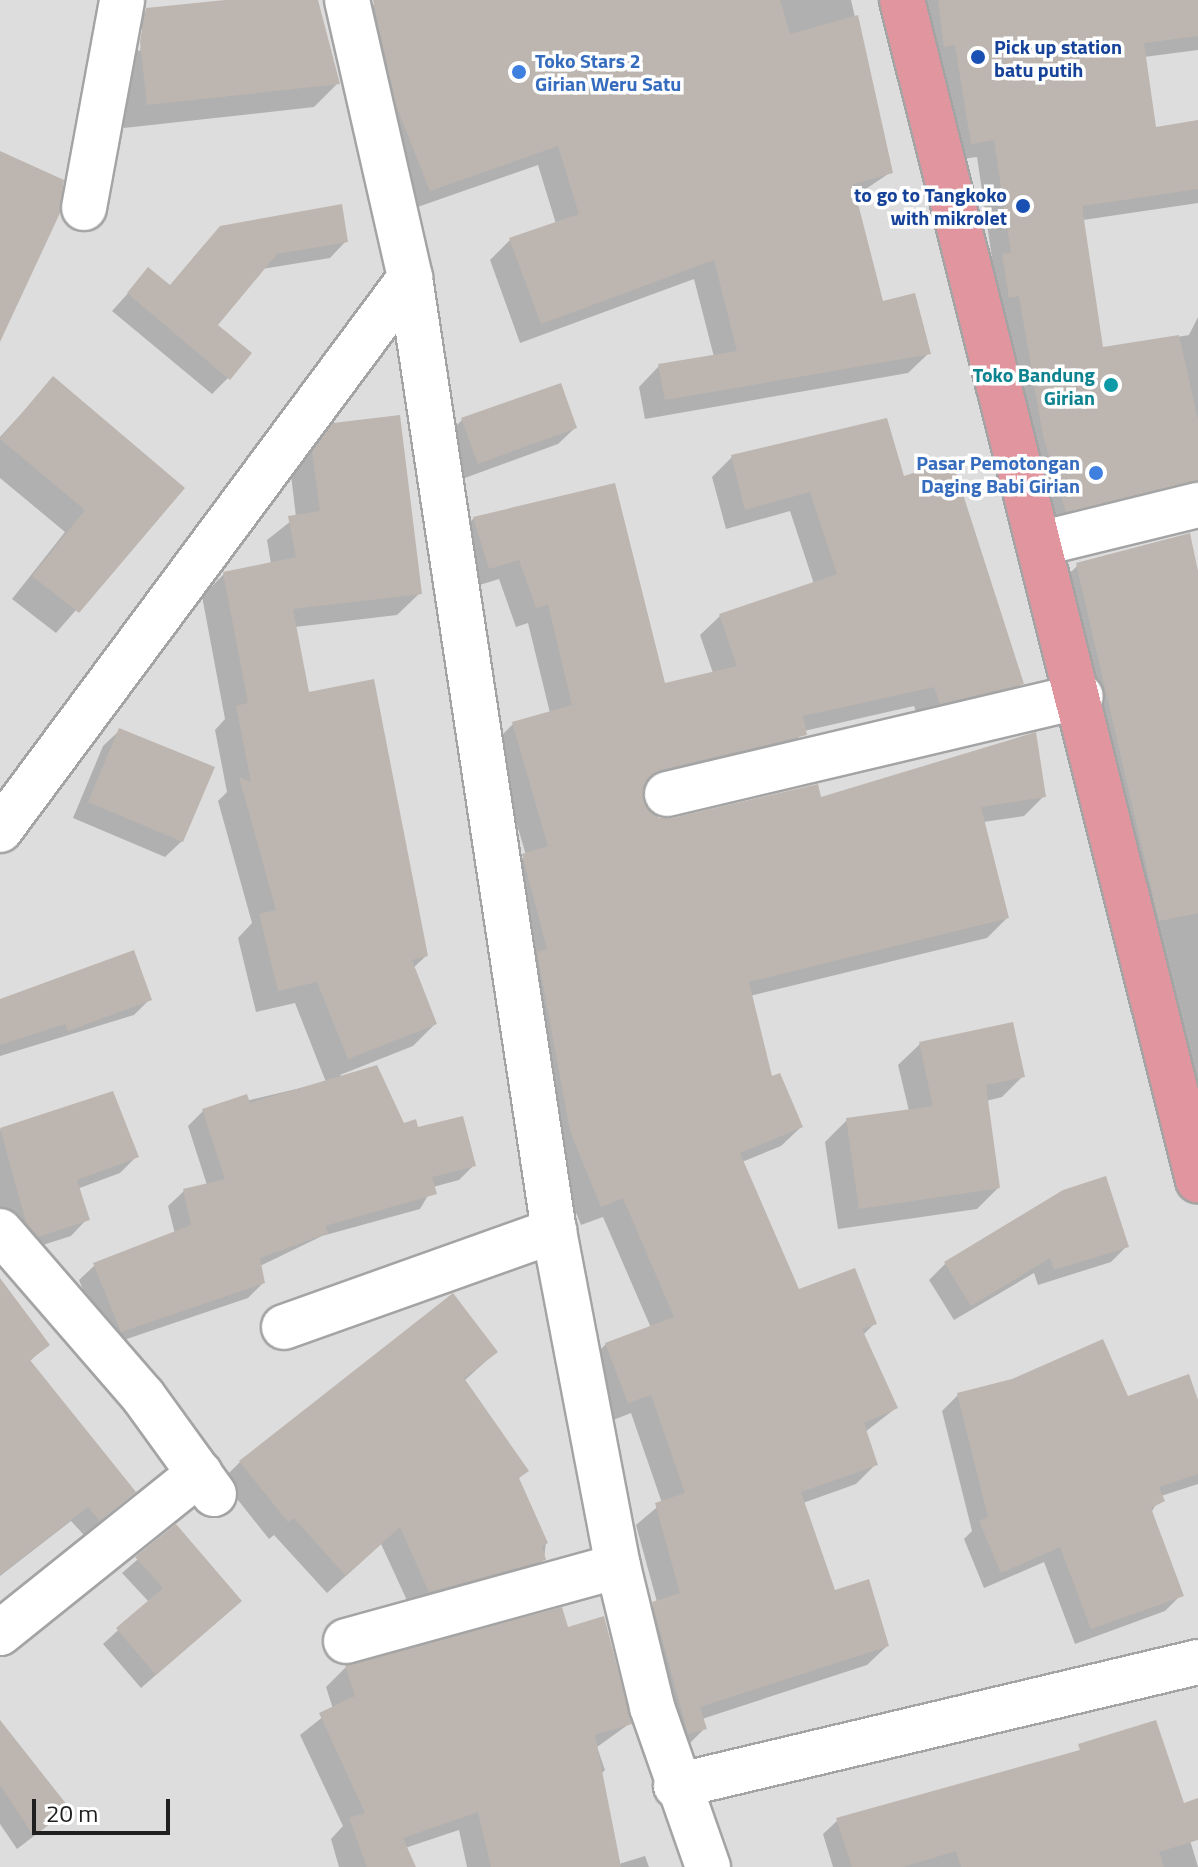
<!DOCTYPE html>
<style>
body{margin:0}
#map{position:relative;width:1198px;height:1867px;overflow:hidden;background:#f0eee8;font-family:"Titillium Web",sans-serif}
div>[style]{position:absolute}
.residential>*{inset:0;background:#dedddd}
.shadow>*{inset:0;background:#0003}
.building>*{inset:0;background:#bdb6b0}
.roads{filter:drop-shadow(2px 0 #a4a4a4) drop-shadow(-2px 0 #a4a4a4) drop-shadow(0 2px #a4a4a4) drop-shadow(0 -2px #a4a4a4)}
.minor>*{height:44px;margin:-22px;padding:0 22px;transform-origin:22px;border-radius:22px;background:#fff}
.highway>*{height:44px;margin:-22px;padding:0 22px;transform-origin:22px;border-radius:22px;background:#e1969f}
.dots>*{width:22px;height:22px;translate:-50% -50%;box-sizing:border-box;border:4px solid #fff;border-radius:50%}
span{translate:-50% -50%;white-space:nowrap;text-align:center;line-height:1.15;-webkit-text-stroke:7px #fff;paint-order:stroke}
.transit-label{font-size:20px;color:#164399;font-weight:700}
.left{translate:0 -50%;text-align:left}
.right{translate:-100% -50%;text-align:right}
.shop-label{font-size:20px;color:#366cbe;font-weight:700}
.culture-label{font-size:20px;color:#0d838f;font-weight:700}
.scale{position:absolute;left:32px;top:1799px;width:138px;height:36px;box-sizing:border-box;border:4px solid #202020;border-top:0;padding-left:10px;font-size:24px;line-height:28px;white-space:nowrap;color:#202020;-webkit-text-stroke:6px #fff;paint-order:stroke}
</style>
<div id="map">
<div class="residential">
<i style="clip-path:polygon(0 0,1198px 0,1198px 1867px,0 1867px)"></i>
</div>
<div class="shadow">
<i style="clip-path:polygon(evenodd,243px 0,317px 0,338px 83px,314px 107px,124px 128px,117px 66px,123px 34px,147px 10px,243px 0,140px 29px,144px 29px,140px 51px,136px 50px,140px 29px)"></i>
<i style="clip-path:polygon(379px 0,851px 0,891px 172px,854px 197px,881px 303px,929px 353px,908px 373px,645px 419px,639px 387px,659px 366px,714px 357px,694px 279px,520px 343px,490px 260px,510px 240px,556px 224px,538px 165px,409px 210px,353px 22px)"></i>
<i style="clip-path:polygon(918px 0,1198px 0,1198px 50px,1144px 57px,1155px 129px,1198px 123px,1198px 203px,1083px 220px,1102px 350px,1189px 335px,1198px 317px,1198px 508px,1048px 528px,985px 273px,993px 265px,977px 157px,954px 160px)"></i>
<i style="clip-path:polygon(346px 241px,330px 258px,262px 269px,216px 325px,228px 378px,212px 394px,112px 311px,149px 270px,169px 287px,204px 245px)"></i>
<i style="clip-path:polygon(53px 379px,182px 488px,56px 633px,12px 599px,65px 532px,0 478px,0 437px)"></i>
<i style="clip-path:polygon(462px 420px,575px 428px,558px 444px,462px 479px,446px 436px)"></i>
<i style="clip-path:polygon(334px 425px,420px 593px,397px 615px,295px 627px,307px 694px,426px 956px,413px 968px,435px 1024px,413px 1046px,340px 1075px,403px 1125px,474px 1165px,459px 1180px,433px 1187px,420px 1209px,322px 1236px,260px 1266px,263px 1283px,248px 1298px,106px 1346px,79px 1280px,95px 1265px,175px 1234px,168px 1206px,184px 1191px,207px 1185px,188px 1126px,203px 1111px,326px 1082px,295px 1003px,256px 1012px,238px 938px,252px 923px,218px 801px,227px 792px,215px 730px,225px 719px,202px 596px,224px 574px,271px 564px,267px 540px,296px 517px,291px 475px)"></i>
<i style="clip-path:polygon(732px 457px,902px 479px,1022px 683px,1002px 703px,920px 723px,914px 706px,804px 731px,785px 754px,641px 789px,641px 801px,658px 820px,672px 820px,819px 800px,1044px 796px,1024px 816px,983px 822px,1007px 918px,987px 938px,750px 996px,770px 1079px,801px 1127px,781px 1146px,742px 1162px,798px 1292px,875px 1323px,863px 1335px,896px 1408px,865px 1432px,876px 1464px,856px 1484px,803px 1503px,834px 1592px,887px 1646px,867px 1665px,702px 1719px,705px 1728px,685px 1748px,633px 1623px,657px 1602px,636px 1525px,662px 1503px,631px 1413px,608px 1422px,586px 1364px,606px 1344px,651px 1328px,603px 1217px,581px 1225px,551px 1151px,503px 876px,526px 855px,493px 744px,513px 724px,550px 713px,528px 623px,516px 627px,499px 579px,470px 588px,454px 538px,474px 518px,664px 686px,713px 673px,700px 635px,720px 616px,814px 584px,790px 511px,726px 529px,712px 477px)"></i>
<i style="clip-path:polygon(1079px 564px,1198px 581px,1198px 1109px,1160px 935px,1140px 939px,1059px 584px)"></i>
<i style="clip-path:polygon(120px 730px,182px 841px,165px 857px,73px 818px,103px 746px)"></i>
<i style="clip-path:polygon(150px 999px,134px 1015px,0 1056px,0 1001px)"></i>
<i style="clip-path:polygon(920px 1044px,1023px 1076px,1002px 1097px,986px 1101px,998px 1188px,977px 1209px,838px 1229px,825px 1142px,847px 1120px,909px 1111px,898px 1065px)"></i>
<i style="clip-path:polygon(112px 1094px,136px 1157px,120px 1173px,77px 1189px,87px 1219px,71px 1236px,21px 1252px,0 1209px,0 1130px)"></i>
<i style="clip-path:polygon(1127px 1246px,1111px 1262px,1038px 1285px,1034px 1273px,954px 1320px,929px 1280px,945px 1264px)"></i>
<i style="clip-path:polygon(0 1286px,48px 1344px,29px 1362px,134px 1492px,84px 1535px,71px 1521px,0 1576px)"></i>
<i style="clip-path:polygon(496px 1352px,464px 1381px,526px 1471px,517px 1480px,546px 1542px,544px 1559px,526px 1578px,411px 1609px,381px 1544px,327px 1593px,274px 1535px,269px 1539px,222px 1480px,240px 1462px)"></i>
<i style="clip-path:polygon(958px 1395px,1198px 1406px,1198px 1484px,1161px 1496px,1151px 1513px,1181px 1595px,1165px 1611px,1075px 1644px,1044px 1562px,984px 1588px,964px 1539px,972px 1531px,942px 1411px)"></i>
<i style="clip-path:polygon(175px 1527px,224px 1616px,141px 1688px,103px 1644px,149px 1602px,122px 1573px)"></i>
<i style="clip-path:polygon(566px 1629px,629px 1724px,597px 1747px,605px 1770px,599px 1776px,619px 1864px,645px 1856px,649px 1867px,467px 1867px,459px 1830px,405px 1848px,413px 1867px,339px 1867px,331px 1839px,343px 1826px,300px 1735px,333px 1709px,326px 1687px,346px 1667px)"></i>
<i style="clip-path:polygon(1155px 1722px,1198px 1867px,833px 1867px,823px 1834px,838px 1820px,1070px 1754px)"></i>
<i style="clip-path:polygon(0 1723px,68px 1810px,17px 1849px,0 1824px)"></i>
</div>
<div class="building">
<i style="clip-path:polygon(225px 0,318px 0,340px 84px,147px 105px,140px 41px,146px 8px)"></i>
<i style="clip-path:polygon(373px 0,780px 0,790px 34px,858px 15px,893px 173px,853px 184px,883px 301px,915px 293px,931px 354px,665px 400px,658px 364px,737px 351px,714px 260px,541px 324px,509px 238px,579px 214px,558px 146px,430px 191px,396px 105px)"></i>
<i style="clip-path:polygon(938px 0,1198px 0,1198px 36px,1144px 43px,1156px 127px,1198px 120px,1198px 189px,1082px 206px,1103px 347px,1179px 335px,1198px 420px,1198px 481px,1066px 512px,1043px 436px,1019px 296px,1009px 298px,1002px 254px,1011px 253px,994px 140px,971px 144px,955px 45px,944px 47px)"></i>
<i style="clip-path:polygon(0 151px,64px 180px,60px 213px,0 342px)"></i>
<i style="clip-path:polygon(342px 204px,348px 242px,277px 254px,218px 325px,252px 353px,230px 380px,127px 293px,148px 267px,170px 285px,220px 226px)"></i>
<i style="clip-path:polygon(53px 376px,185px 488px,79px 613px,32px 576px,85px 510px,0 439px)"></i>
<i style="clip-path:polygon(561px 383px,577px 428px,478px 464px,461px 418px)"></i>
<i style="clip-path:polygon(400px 415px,422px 594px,293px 609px,309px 692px,374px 679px,428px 956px,412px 960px,437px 1024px,348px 1059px,317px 982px,278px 991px,259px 914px,276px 910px,239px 777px,251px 782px,236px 706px,248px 703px,223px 572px,296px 557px,288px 516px,320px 511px,312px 451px,333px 423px)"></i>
<i style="clip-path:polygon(887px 418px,904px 476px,952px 460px,1024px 684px,940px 704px,934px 687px,803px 716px,807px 735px,660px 770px,643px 786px,643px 800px,659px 818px,672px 818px,818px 784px,821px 797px,1036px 732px,1046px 797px,981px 807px,1009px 918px,749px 982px,772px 1076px,780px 1073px,803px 1127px,740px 1153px,799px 1289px,855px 1268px,877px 1324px,862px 1329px,898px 1408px,864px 1423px,878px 1465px,801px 1492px,835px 1590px,869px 1579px,889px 1646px,700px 1707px,707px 1729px,688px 1734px,652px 1602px,680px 1593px,655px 1503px,685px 1493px,651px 1395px,628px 1403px,605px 1343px,674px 1317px,623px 1198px,601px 1207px,570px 1131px,537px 952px,547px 949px,522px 854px,548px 846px,512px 722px,572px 705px,548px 604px,536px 608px,519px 560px,489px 569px,473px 517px,615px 483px,665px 683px,737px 666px,719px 614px,837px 574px,810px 492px,745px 510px,731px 455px)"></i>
<i style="clip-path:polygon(1190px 533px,1198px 571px,1198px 913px,1159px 921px,1076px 563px)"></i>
<i style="clip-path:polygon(119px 728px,215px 767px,183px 842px,88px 802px)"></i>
<i style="clip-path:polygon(134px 950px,152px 1000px,68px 1031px,65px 1024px,0 1045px,0 999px)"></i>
<i style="clip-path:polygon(1013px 1022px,1025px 1077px,986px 1085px,1000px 1188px,859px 1209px,846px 1118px,933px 1106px,919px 1042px)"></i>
<i style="clip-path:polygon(377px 1065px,404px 1123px,416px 1119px,418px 1127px,463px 1116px,476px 1166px,432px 1177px,437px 1194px,325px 1226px,328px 1233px,260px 1258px,265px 1283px,121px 1332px,93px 1263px,191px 1225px,183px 1189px,225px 1179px,202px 1109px,247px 1094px,250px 1103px)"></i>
<i style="clip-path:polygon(113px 1091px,139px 1157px,77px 1180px,90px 1220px,38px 1237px,26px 1222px,0 1128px)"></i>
<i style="clip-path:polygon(1106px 1176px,1129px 1247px,1054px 1270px,1050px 1258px,971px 1306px,944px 1262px,1063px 1190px)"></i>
<i style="clip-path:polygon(0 1278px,50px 1345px,30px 1360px,136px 1492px,100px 1521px,88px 1507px,0 1575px)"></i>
<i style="clip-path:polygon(453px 1293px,498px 1352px,464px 1378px,529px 1471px,519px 1478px,548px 1543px,542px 1546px,546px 1560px,429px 1592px,400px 1527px,346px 1576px,294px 1518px,288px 1522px,239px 1461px)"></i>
<i style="clip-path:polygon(1103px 1339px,1128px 1396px,1189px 1374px,1198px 1400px,1198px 1474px,1159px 1487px,1165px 1501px,1151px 1508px,1184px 1596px,1091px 1629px,1060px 1547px,1001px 1573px,979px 1521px,988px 1517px,957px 1393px,1012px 1379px)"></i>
<i style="clip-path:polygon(176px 1524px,242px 1601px,156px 1675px,116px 1628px,163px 1588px,135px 1557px)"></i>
<i style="clip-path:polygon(562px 1607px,568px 1627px,604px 1616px,632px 1724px,595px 1735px,621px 1867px,491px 1867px,478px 1812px,403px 1838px,416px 1867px,367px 1867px,349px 1818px,365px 1813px,319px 1713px,355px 1696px,345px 1665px)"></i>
<i style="clip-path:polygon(0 1720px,71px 1810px,33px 1835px,0 1785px)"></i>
<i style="clip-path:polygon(1156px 1720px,1184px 1803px,1198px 1798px,1198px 1840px,1159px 1852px,1164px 1867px,961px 1867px,956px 1851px,903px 1867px,852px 1867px,836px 1818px,1080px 1750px,1078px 1744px)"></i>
</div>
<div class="roads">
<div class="minor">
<i style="left:347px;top:0;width:285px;rotate:77.2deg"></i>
<i style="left:410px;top:278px;width:964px;rotate:81.41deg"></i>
<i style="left:554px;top:1231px;width:341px;rotate:79.2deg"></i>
<i style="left:618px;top:1566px;width:145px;rotate:76.4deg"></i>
<i style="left:652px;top:1707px;width:170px;rotate:70.7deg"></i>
<i style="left:84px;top:208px;width:211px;rotate:-79.6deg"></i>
<i style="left:1043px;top:543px;width:160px;rotate:-13.8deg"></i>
<i style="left:667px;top:794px;width:425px;rotate:-13.3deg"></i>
<i style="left:0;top:830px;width:688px;rotate:-53.4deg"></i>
<i style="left:0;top:1231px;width:218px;rotate:49.1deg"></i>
<i style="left:143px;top:1396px;width:121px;rotate:54.1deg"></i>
<i style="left:284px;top:1327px;width:287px;rotate:-19.6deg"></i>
<i style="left:0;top:1633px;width:256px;rotate:-38.7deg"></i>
<i style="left:346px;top:1641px;width:282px;rotate:-15.4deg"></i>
<i style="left:676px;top:1786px;width:537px;rotate:-13.36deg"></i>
</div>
<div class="highway">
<i style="left:902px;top:0;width:1217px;rotate:75.92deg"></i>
</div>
</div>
<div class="dots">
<i style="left:978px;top:57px;background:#1a4fb4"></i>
<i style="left:519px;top:72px;background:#3f7fe0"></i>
<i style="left:1023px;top:206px;background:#1a4fb4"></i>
<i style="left:1111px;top:385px;background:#0f9aa8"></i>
<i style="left:1096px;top:473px;background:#3f7fe0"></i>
</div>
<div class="transit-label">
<span class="left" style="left:994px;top:58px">Pick up station<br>batu putih</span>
<span class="right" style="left:1007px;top:206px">to go to Tangkoko<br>with mikrolet</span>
</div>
<div class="shop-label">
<span class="left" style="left:535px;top:72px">Toko Stars 2<br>Girian Weru Satu</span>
<span class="right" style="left:1080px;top:474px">Pasar Pemotongan<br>Daging Babi Girian</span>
</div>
<div class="culture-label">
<span class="right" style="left:1095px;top:386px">Toko Bandung<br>Girian</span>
</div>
<div class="scale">20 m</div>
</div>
